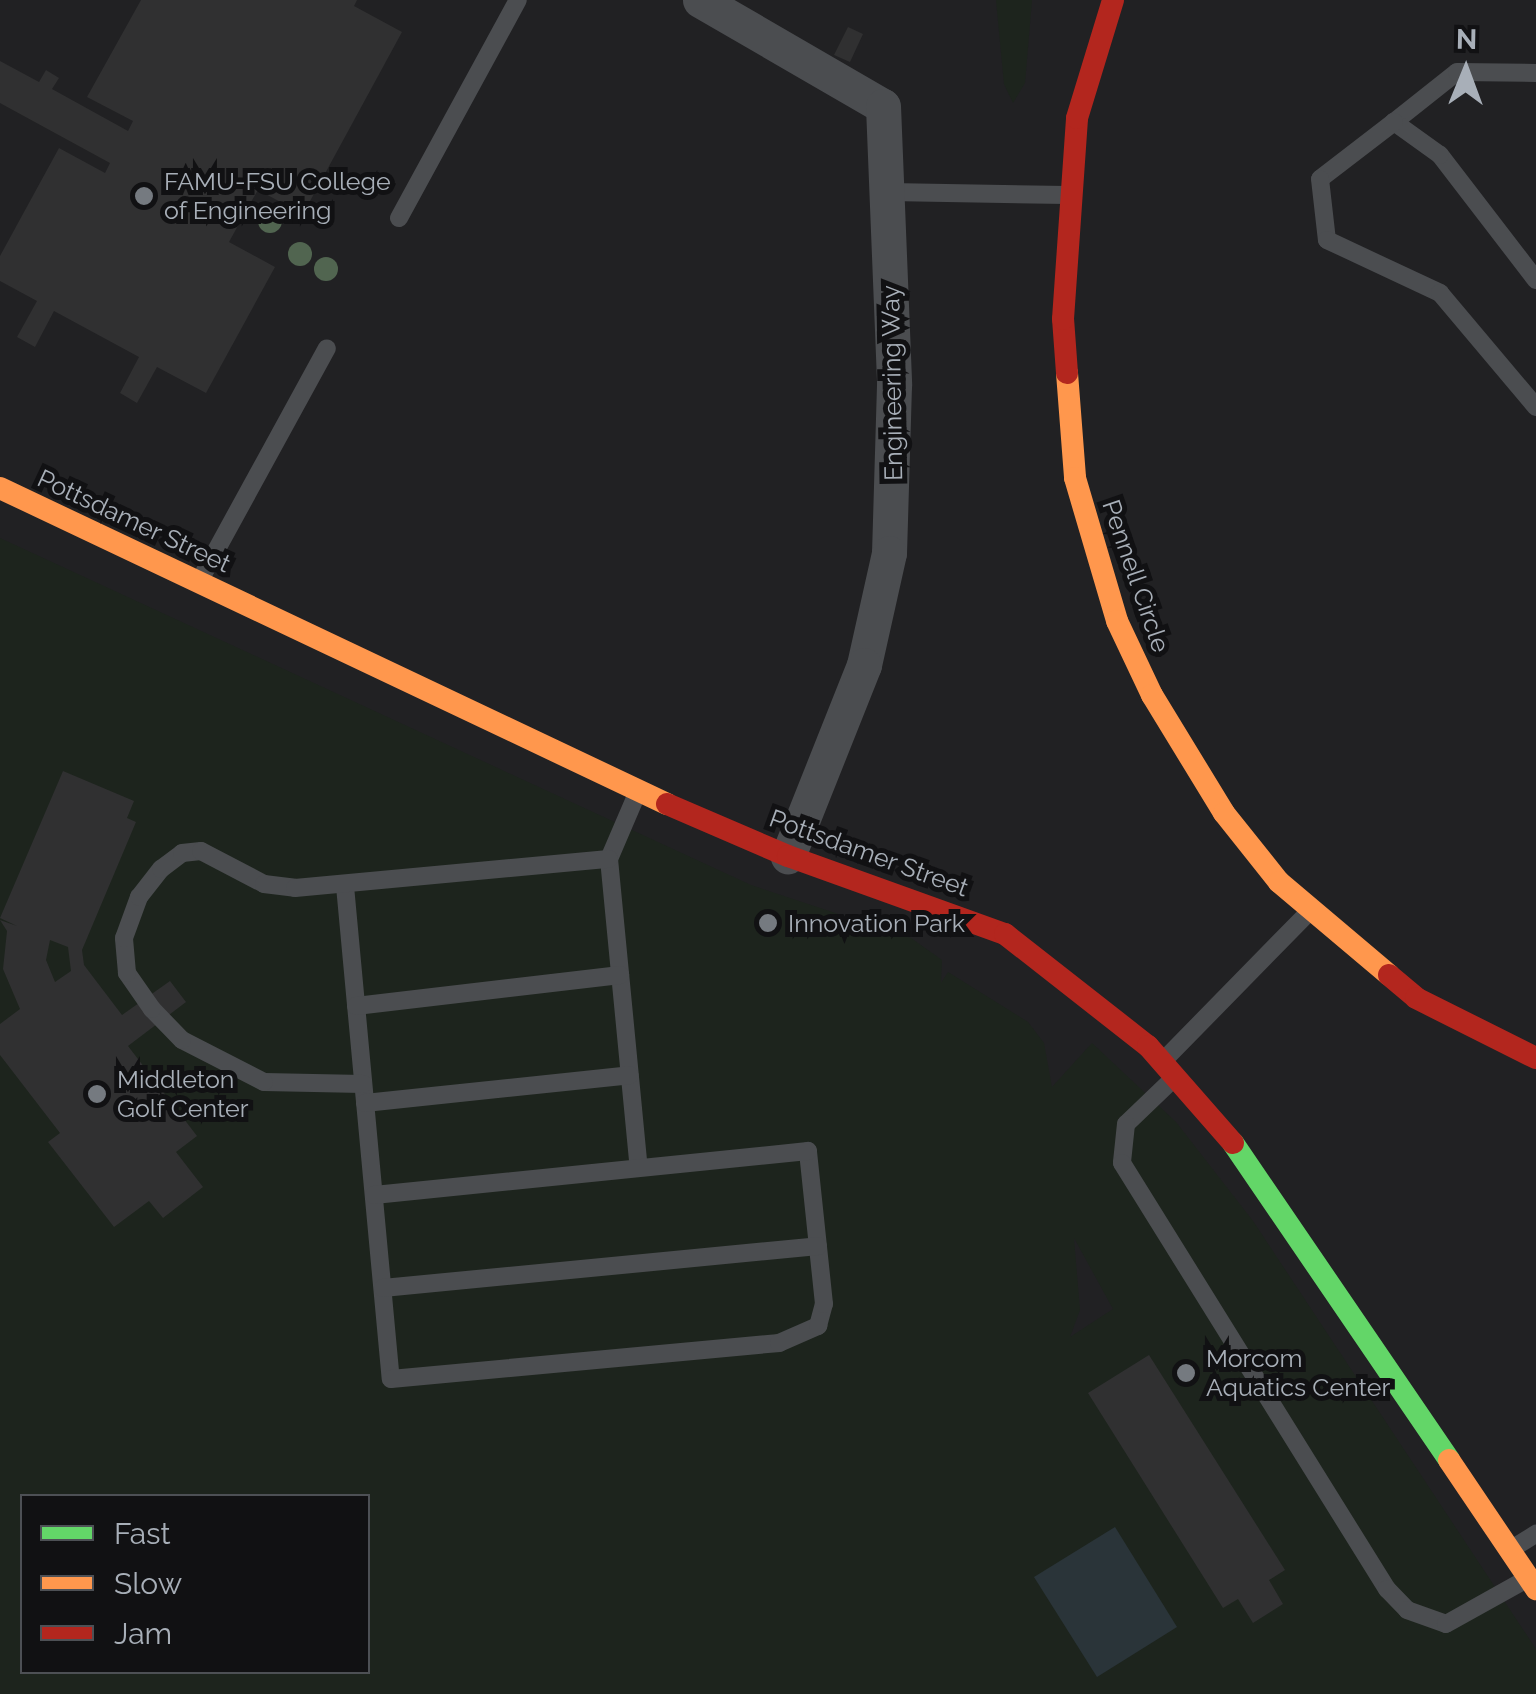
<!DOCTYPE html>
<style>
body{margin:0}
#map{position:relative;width:1536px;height:1694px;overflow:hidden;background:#171717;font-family:Raleway,sans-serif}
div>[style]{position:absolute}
.built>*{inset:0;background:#212123}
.green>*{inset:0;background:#1d241d}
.water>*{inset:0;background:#2a3439}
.building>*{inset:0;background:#303031}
.lane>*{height:18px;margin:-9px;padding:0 9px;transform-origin:9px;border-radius:9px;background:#4b4d50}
.street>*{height:35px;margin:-17.5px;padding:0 17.5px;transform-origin:17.5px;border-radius:17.5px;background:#4b4d50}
.fast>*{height:22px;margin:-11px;padding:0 11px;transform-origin:11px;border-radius:11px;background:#63d668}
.slow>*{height:22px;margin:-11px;padding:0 11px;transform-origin:11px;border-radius:11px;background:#ff974d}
.jam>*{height:22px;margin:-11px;padding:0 11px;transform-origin:11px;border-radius:11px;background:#b3261e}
.trees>*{width:24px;height:24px;margin:-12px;border-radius:50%;background:#516550}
.dots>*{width:28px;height:28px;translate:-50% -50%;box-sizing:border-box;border:5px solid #111113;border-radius:50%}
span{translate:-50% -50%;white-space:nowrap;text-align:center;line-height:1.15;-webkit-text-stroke:10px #111113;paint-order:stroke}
.poi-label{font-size:25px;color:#a8afb8}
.left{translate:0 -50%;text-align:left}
.street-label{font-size:25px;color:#a8afb8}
.legend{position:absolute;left:20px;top:1494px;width:350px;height:180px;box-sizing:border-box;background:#111113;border:2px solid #4d5055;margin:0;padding:12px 18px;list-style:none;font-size:30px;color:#a8afb8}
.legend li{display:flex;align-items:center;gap:20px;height:50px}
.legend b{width:50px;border:2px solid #4d5055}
.north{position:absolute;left:1416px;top:20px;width:100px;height:100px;-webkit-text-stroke:8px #111113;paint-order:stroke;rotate:1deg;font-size:28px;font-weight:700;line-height:40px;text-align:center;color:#a8afb8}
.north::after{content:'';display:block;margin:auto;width:35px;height:45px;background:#a8afb8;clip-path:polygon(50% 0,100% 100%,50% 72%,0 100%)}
</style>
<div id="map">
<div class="built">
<i style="clip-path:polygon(0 0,1536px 0,1536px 1694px,904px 1694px,0 641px)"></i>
</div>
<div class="green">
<i style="clip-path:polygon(996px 0,1032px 0,1025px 83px,1013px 103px,1004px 84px)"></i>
<i style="clip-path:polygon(evenodd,0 538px,751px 885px,911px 938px,942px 960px,941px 983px,948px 972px,1028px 1022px,1044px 1043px,1052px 1087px,1092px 1043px,1176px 1122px,1253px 1221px,1536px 1649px,1536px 1694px,0 1694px,0 538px,1074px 1238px,1113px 1309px,1070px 1337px,1080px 1310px,1074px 1238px,0 538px,22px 1496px,368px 1496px,368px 1672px,22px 1672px,22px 1496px)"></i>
</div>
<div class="water">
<i style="clip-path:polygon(1115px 1527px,1177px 1627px,1097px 1677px,1034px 1577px)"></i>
</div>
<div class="building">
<i style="clip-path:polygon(141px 0,357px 0,354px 6px,402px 32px,303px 214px,258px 190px,251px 202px,229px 242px,275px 267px,206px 393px,157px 367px,137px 403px,120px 393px,139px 357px,54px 311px,35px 347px,17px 337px,37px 301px,0 281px,0 256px,59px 148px,105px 173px,110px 163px,0 103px,0 61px,39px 82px,46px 70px,59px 78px,52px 89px,128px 131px,133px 121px,87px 97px)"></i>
<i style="clip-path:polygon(848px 27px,863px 34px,850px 62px,834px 55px)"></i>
<i style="clip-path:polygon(evenodd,63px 771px,134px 801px,127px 818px,136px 822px,82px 950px,84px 965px,122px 1015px,170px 981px,186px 1002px,128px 1046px,197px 1136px,176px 1152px,203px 1187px,163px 1218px,149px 1201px,114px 1227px,48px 1142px,60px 1133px,0 1055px,0 1024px,20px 1009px,3px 969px,7px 931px,0 920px,17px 926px,0 918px,63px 771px,50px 940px,68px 947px,71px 971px,55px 982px,46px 960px,50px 940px)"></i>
<i style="clip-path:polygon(1149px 1355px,1285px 1570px,1269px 1580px,1283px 1604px,1253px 1623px,1238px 1599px,1223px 1608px,1088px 1393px)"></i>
</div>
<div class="lane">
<i style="left:1394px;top:122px;width:80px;rotate:-38.4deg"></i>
<i style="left:1457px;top:72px;width:79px;rotate:0.7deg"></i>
<i style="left:889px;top:192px;width:178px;rotate:1deg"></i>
<i style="left:399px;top:218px;width:248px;rotate:-61.4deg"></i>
<i style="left:1536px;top:280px;width:158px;rotate:-127.5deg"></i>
<i style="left:1440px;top:155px;width:57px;rotate:-144.3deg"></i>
<i style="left:1394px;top:122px;width:93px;rotate:142.4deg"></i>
<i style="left:1320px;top:179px;width:61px;rotate:83.5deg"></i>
<i style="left:1327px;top:240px;width:125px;rotate:25.1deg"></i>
<i style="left:1440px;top:293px;width:149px;rotate:49.9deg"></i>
<i style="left:200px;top:580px;width:264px;rotate:-61.3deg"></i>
<i style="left:636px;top:796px;width:69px;rotate:113.2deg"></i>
<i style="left:609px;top:859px;width:310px;rotate:84.5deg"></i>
<i style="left:345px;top:886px;width:495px;rotate:84.7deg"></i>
<i style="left:391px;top:1379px;width:390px;rotate:-5.3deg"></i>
<i style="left:779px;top:1343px;width:43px;rotate:-23.6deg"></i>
<i style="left:818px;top:1326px;width:23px;rotate:-75deg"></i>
<i style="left:824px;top:1304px;width:154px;rotate:-96deg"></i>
<i style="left:808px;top:1151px;width:436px;rotate:174.2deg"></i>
<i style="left:356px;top:1006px;width:266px;rotate:-6.7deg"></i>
<i style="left:1163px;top:1061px;width:209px;rotate:-45.6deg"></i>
<i style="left:1173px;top:1079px;width:65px;rotate:136.2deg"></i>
<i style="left:1126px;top:1124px;width:39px;rotate:96deg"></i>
<i style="left:1122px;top:1163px;width:502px;rotate:58.12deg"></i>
<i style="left:1387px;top:1589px;width:29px;rotate:46deg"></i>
<i style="left:1407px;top:1610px;width:41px;rotate:19.7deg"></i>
<i style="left:1446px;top:1624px;width:90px;rotate:-29.1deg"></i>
<i style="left:363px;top:1084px;width:99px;rotate:-178.8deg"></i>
<i style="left:264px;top:1082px;width:92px;rotate:-152.9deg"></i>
<i style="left:182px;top:1040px;width:43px;rotate:-134.1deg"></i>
<i style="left:152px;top:1009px;width:44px;rotate:-124.8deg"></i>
<i style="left:127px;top:973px;width:35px;rotate:-95deg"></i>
<i style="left:124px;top:938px;width:44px;rotate:-69.9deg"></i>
<i style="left:139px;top:897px;width:36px;rotate:-52deg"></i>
<i style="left:161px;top:869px;width:26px;rotate:-37deg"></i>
<i style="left:182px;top:853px;width:19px;rotate:-6deg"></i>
<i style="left:201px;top:851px;width:71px;rotate:27.6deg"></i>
<i style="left:264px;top:884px;width:31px;rotate:7deg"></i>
<i style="left:295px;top:888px;width:315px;rotate:-5.3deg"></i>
<i style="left:365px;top:1103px;width:266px;rotate:-6deg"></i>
<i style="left:383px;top:1288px;width:437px;rotate:-5.5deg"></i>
<i style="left:1510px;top:1550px;width:31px;rotate:-32deg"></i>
</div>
<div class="street">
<i style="left:700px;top:0;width:211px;rotate:30.1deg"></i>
<i style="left:883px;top:106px;width:279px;rotate:87.7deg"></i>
<i style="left:894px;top:385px;width:168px;rotate:91.7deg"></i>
<i style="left:889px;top:553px;width:115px;rotate:102.6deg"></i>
<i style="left:864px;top:665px;width:206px;rotate:111.7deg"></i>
</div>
<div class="fast">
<i style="left:1233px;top:1143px;width:384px;rotate:55.7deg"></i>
</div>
<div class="slow">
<i style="left:1067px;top:373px;width:105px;rotate:85.6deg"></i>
<i style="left:1075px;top:478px;width:149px;rotate:73.6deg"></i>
<i style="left:1117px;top:621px;width:82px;rotate:64.7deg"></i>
<i style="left:1152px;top:695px;width:138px;rotate:58.6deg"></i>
<i style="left:1224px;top:813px;width:88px;rotate:51.4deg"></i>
<i style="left:1279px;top:882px;width:144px;rotate:40.2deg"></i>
<i style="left:0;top:488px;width:738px;rotate:25.35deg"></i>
<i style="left:1449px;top:1460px;width:156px;rotate:56deg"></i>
</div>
<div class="jam">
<i style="left:1067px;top:373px;width:54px;rotate:-94.2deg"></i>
<i style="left:1063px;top:319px;width:201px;rotate:-86deg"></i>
<i style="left:1077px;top:118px;width:123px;rotate:-73deg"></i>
<i style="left:667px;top:804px;width:132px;rotate:23.3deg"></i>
<i style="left:788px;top:856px;width:231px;rotate:19.8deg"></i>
<i style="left:1005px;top:934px;width:182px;rotate:38.1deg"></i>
<i style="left:1148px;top:1046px;width:129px;rotate:48.8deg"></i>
<i style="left:1389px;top:975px;width:35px;rotate:40deg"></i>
<i style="left:1416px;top:998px;width:134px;rotate:26.6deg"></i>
</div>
<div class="trees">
<i style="left:270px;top:221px"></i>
<i style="left:300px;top:254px"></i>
<i style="left:326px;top:269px"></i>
</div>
<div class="dots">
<i style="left:144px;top:196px;background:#757a80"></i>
<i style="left:768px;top:923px;background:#757a80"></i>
<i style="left:97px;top:1094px;background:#757a80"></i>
<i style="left:1186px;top:1373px;background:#757a80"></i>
</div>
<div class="poi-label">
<span class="left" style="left:164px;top:196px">FAMU-FSU College<br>of Engineering</span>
<span class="left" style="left:788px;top:923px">Innovation Park</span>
<span class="left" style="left:117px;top:1094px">Middleton<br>Golf Center</span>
<span class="left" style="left:1206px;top:1373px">Morcom<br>Aquatics Center</span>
</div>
<div class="street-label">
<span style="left:892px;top:383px;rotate:-91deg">Engineering Way</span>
<span style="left:134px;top:521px;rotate:25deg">Pottsdamer Street</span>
<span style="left:1136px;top:576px;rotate:71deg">Pennell Circle</span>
<span style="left:869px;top:853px;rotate:20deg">Pottsdamer Street</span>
</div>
<ul class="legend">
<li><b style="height:12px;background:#63d668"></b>Fast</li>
<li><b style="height:12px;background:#ff974d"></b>Slow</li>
<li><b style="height:12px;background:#b3261e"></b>Jam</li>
</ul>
<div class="north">N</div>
</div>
